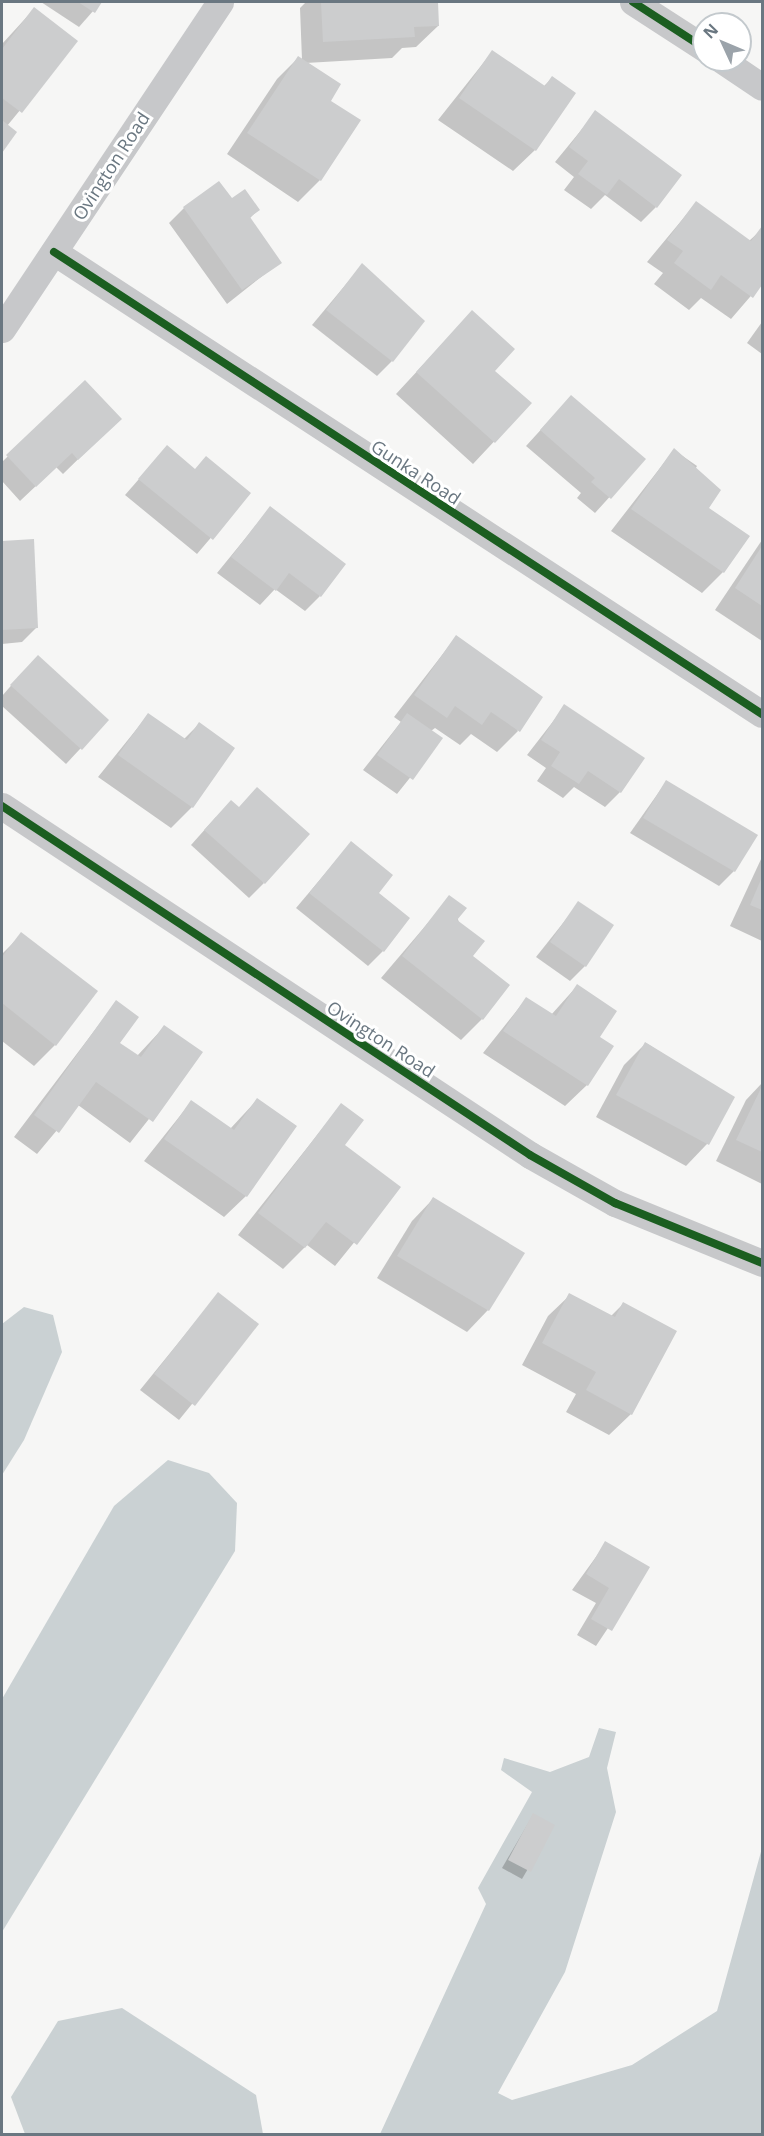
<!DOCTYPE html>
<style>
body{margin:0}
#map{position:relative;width:764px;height:2136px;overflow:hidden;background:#f6f6f5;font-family:"Open Sans",sans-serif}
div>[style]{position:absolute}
.water>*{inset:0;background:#cad1d3}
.shadow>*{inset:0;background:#0003}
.building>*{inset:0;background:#cccdce}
.minor>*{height:27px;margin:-13.5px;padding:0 13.5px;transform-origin:13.5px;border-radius:13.5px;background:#c7c8ca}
.cycleway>*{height:8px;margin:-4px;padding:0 4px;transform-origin:4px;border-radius:4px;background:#1b5e20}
span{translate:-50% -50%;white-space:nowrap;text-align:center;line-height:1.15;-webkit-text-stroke:6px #fff;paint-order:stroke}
.street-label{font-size:18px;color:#6a7781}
.frame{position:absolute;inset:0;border:3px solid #6a7781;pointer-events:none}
.north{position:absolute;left:692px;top:12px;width:60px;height:60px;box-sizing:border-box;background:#fff;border:2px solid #c3c9cd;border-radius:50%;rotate:314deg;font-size:16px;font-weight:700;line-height:24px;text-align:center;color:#6a7781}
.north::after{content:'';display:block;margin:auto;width:21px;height:27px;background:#9ba3aa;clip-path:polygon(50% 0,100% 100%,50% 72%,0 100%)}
</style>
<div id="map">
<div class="water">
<i style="clip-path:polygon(24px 1307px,53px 1315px,62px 1352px,24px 1440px,2px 1475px,2px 1324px)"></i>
<i style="clip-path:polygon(168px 1460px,209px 1473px,237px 1503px,235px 1551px,2px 1932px,2px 1699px,114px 1506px)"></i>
<i style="clip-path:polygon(599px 1728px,616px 1732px,607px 1768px,616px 1812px,565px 1972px,498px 2093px,512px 2100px,632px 2065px,717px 2011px,762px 1848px,762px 2134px,380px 2134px,486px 1904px,478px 1888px,532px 1792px,501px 1770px,504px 1758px,550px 1772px,589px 1757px)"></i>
<i style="clip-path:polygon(122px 2008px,256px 2095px,263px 2134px,25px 2134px,11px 2097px,58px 2021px)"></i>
</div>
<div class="shadow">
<i style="clip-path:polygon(41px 2px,101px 2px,79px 27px)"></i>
<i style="clip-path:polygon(306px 2px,436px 2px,438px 26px,416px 47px,402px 48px,392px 58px,306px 63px,328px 101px,359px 121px,320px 180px,298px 202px,227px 154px,277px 79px,298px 58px,302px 60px,300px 8px)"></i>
<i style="clip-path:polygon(34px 9px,76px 42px,7px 126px,15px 132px,2px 150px,2px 44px)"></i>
<i style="clip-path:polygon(492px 52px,543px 87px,552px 78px,535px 150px,513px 171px,438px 120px)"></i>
<i style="clip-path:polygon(596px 112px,656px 207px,641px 222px,605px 195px,591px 209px,564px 190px,574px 177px,555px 162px)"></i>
<i style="clip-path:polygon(231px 200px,258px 210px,249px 219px,280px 262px,227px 304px,169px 223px,184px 208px)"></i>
<i style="clip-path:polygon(696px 203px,749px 241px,762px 229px,762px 283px,731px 319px,701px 298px,689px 310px,654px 284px,663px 273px,647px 262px)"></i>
<i style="clip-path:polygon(362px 265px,392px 361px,377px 376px,312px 325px)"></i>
<i style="clip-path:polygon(472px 312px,493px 371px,530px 403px,473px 464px,396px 394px)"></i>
<i style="clip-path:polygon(762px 322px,762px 354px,747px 343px)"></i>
<i style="clip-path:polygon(85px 382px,105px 433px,63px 474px,56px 467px,20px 501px,2px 481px,2px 462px)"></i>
<i style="clip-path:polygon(557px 412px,644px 459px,595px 513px,577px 498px,581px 493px,526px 446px)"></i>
<i style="clip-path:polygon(167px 447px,194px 470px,249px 493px,197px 554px,125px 495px)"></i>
<i style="clip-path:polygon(674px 450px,697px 466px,693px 473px,723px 572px,702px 593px,611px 531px)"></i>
<i style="clip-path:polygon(270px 508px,320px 596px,305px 611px,275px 589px,260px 605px,217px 573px)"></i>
<i style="clip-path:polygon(762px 540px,762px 641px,715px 610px)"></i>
<i style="clip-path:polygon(33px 541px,37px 627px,22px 642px,2px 644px,2px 543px)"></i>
<i style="clip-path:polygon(456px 637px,518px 731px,497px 752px,471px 734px,460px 745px,435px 728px,431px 731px,441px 739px,397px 794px,363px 770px,401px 722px,394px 717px)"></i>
<i style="clip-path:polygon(23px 672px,107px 720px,66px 764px,2px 706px,2px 696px)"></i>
<i style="clip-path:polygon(565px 706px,620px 792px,605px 807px,574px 787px,563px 798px,537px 781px,546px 768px,527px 755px)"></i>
<i style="clip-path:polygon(148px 715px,184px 739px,199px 724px,192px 807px,171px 828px,98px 777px)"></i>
<i style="clip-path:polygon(666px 782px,734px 871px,719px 886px,630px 833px)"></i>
<i style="clip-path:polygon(216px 817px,264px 883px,249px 898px,191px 845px)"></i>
<i style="clip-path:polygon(351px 843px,377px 893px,383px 951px,368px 966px,296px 908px)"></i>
<i style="clip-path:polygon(762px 857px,762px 941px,730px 926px)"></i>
<i style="clip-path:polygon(450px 897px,471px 956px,482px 1019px,461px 1040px,381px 978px)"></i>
<i style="clip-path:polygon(579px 903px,585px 966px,570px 981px,536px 957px)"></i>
<i style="clip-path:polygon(22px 934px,55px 1045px,34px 1066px,2px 1041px,2px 954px)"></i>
<i style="clip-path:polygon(577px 986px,598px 1037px,587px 1085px,565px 1106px,483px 1053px,526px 999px,551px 1015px)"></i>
<i style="clip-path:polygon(116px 1002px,118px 1043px,137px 1056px,164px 1027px,201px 1053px,130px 1143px,78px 1105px,37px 1154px,14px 1137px)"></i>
<i style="clip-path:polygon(646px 1043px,733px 1098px,707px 1144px,686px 1166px,596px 1117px,624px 1065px)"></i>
<i style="clip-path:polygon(762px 1083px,762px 1184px,716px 1161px,746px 1100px)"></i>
<i style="clip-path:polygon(257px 1100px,246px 1196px,224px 1217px,144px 1161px,191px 1102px,230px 1129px)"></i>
<i style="clip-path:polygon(341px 1105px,343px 1145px,399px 1187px,335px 1266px,307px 1245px,283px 1269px,238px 1235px)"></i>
<i style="clip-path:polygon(433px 1199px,488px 1310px,467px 1332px,377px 1278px,412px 1221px)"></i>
<i style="clip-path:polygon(218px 1294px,257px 1324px,179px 1420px,140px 1390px)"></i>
<i style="clip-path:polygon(570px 1295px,611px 1316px,623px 1304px,631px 1414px,609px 1435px,566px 1412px,576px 1394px,522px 1365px,548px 1316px)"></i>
<i style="clip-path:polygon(606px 1543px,648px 1568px,596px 1646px,577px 1635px,596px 1603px,572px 1590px)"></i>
<i style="clip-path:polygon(533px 1815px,553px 1826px,522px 1879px,502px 1868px)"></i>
</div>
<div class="building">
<i style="clip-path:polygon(78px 2px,102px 2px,95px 13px)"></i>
<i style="clip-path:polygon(321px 2px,438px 2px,439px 26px,414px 27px,415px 37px,323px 42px)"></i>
<i style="clip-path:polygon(34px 7px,78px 41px,22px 113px,2px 98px,2px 49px)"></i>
<i style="clip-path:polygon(492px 50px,545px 86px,552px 76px,576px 93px,536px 151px,459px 98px)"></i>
<i style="clip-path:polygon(298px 56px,341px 84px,331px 101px,361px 120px,321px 181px,247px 133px)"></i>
<i style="clip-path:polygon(595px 110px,682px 175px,657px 208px,619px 179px,607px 195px,578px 174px,588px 161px,569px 147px)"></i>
<i style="clip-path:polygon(2px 120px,17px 132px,2px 153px)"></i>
<i style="clip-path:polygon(219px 181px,232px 198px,245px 189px,260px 210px,250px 217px,282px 263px,242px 290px,183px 207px)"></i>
<i style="clip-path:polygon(696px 201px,751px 241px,762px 226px,762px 285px,753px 298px,721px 275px,711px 290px,674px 263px,683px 251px,667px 240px)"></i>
<i style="clip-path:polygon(362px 263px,425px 321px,393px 362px,326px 310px)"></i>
<i style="clip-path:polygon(472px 310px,515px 349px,495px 371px,532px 403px,495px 443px,416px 372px)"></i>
<i style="clip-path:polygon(85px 380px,122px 419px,78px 460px,72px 453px,36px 487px,6px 455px)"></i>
<i style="clip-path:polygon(571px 395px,646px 459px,611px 499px,591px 482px,595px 478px,540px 430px)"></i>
<i style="clip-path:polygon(167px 445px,195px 469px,206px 456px,251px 493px,213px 540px,138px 479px)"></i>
<i style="clip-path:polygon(674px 448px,721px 490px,709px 508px,750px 536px,724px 573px,631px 509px)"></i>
<i style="clip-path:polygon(270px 506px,346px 564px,321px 597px,289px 573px,276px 591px,231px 557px)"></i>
<i style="clip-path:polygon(34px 539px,38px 628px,2px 630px,2px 541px)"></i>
<i style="clip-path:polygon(762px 546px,762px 606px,735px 588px)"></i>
<i style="clip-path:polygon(456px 635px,543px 697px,520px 732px,491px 712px,482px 725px,455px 706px,447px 718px,414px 695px)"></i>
<i style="clip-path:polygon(38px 655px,109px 720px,82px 750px,10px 685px)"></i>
<i style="clip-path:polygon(564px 704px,645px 758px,621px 793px,588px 771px,579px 784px,551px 766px,560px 752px,541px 740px)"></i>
<i style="clip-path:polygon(148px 713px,187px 740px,199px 722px,235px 748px,193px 808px,118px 755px)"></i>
<i style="clip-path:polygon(407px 713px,443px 738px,413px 780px,377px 755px)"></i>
<i style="clip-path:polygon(666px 780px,758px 835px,735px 872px,643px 818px)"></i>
<i style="clip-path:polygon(257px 787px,310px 834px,265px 884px,204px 830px,231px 800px,239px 807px)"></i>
<i style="clip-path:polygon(351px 841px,393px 875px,379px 893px,410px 918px,384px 952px,309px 893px)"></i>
<i style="clip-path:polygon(762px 877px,762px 910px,750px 905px)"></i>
<i style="clip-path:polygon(449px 895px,467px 908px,457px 920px,485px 941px,473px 956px,510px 985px,483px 1020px,402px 956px)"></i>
<i style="clip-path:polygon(578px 901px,614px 925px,586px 967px,550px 942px)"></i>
<i style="clip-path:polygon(21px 932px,98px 991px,56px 1046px,2px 1003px,2px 957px)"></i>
<i style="clip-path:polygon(577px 984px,617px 1011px,600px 1037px,614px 1046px,588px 1086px,503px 1031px,526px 997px,556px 1016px)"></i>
<i style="clip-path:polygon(116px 1000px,139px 1017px,120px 1043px,141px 1057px,164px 1025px,203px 1052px,153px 1122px,96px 1082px,59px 1133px,34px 1115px)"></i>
<i style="clip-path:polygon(645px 1042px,735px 1097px,709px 1145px,616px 1095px)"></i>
<i style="clip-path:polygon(762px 1086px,762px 1152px,736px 1140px)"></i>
<i style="clip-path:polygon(257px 1098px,297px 1126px,247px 1197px,164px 1139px,191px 1100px,234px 1130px)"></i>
<i style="clip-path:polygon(341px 1103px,364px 1120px,345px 1145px,401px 1187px,357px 1245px,326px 1222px,305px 1248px,258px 1213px)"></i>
<i style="clip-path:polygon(433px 1197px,525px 1253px,489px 1311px,397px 1256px)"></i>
<i style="clip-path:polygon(218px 1292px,259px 1324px,195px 1406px,154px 1374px)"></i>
<i style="clip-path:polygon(569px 1293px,615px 1317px,623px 1302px,677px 1331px,632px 1415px,586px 1390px,596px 1372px,542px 1343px)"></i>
<i style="clip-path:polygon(605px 1541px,650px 1567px,612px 1631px,591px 1619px,609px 1588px,586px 1574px)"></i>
<i style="clip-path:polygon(533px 1813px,555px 1825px,531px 1872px,508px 1860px)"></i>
</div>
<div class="minor">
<i style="left:633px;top:2px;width:85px;rotate:32.9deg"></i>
<i style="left:722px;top:60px;width:48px;rotate:34deg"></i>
<i style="left:54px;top:252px;width:845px;rotate:33.13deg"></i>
<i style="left:2px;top:329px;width:393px;rotate:-56.3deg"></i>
<i style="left:2px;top:806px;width:633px;rotate:33.46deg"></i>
<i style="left:530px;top:1155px;width:98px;rotate:29.5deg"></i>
<i style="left:615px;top:1203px;width:159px;rotate:22.2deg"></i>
</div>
<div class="cycleway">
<i style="left:633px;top:2px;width:85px;rotate:32.9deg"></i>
<i style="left:54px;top:252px;width:845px;rotate:33.13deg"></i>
<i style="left:2px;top:806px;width:633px;rotate:33.46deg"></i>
<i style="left:530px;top:1155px;width:98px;rotate:29.5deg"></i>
<i style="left:615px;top:1203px;width:159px;rotate:22.2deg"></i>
</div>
<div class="street-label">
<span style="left:111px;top:166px;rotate:-57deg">Ovington Road</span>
<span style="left:416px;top:472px;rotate:33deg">Gunka Road</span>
<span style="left:381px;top:1039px;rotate:33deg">Ovington Road</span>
</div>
<div class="frame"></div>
<div class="north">N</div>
</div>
